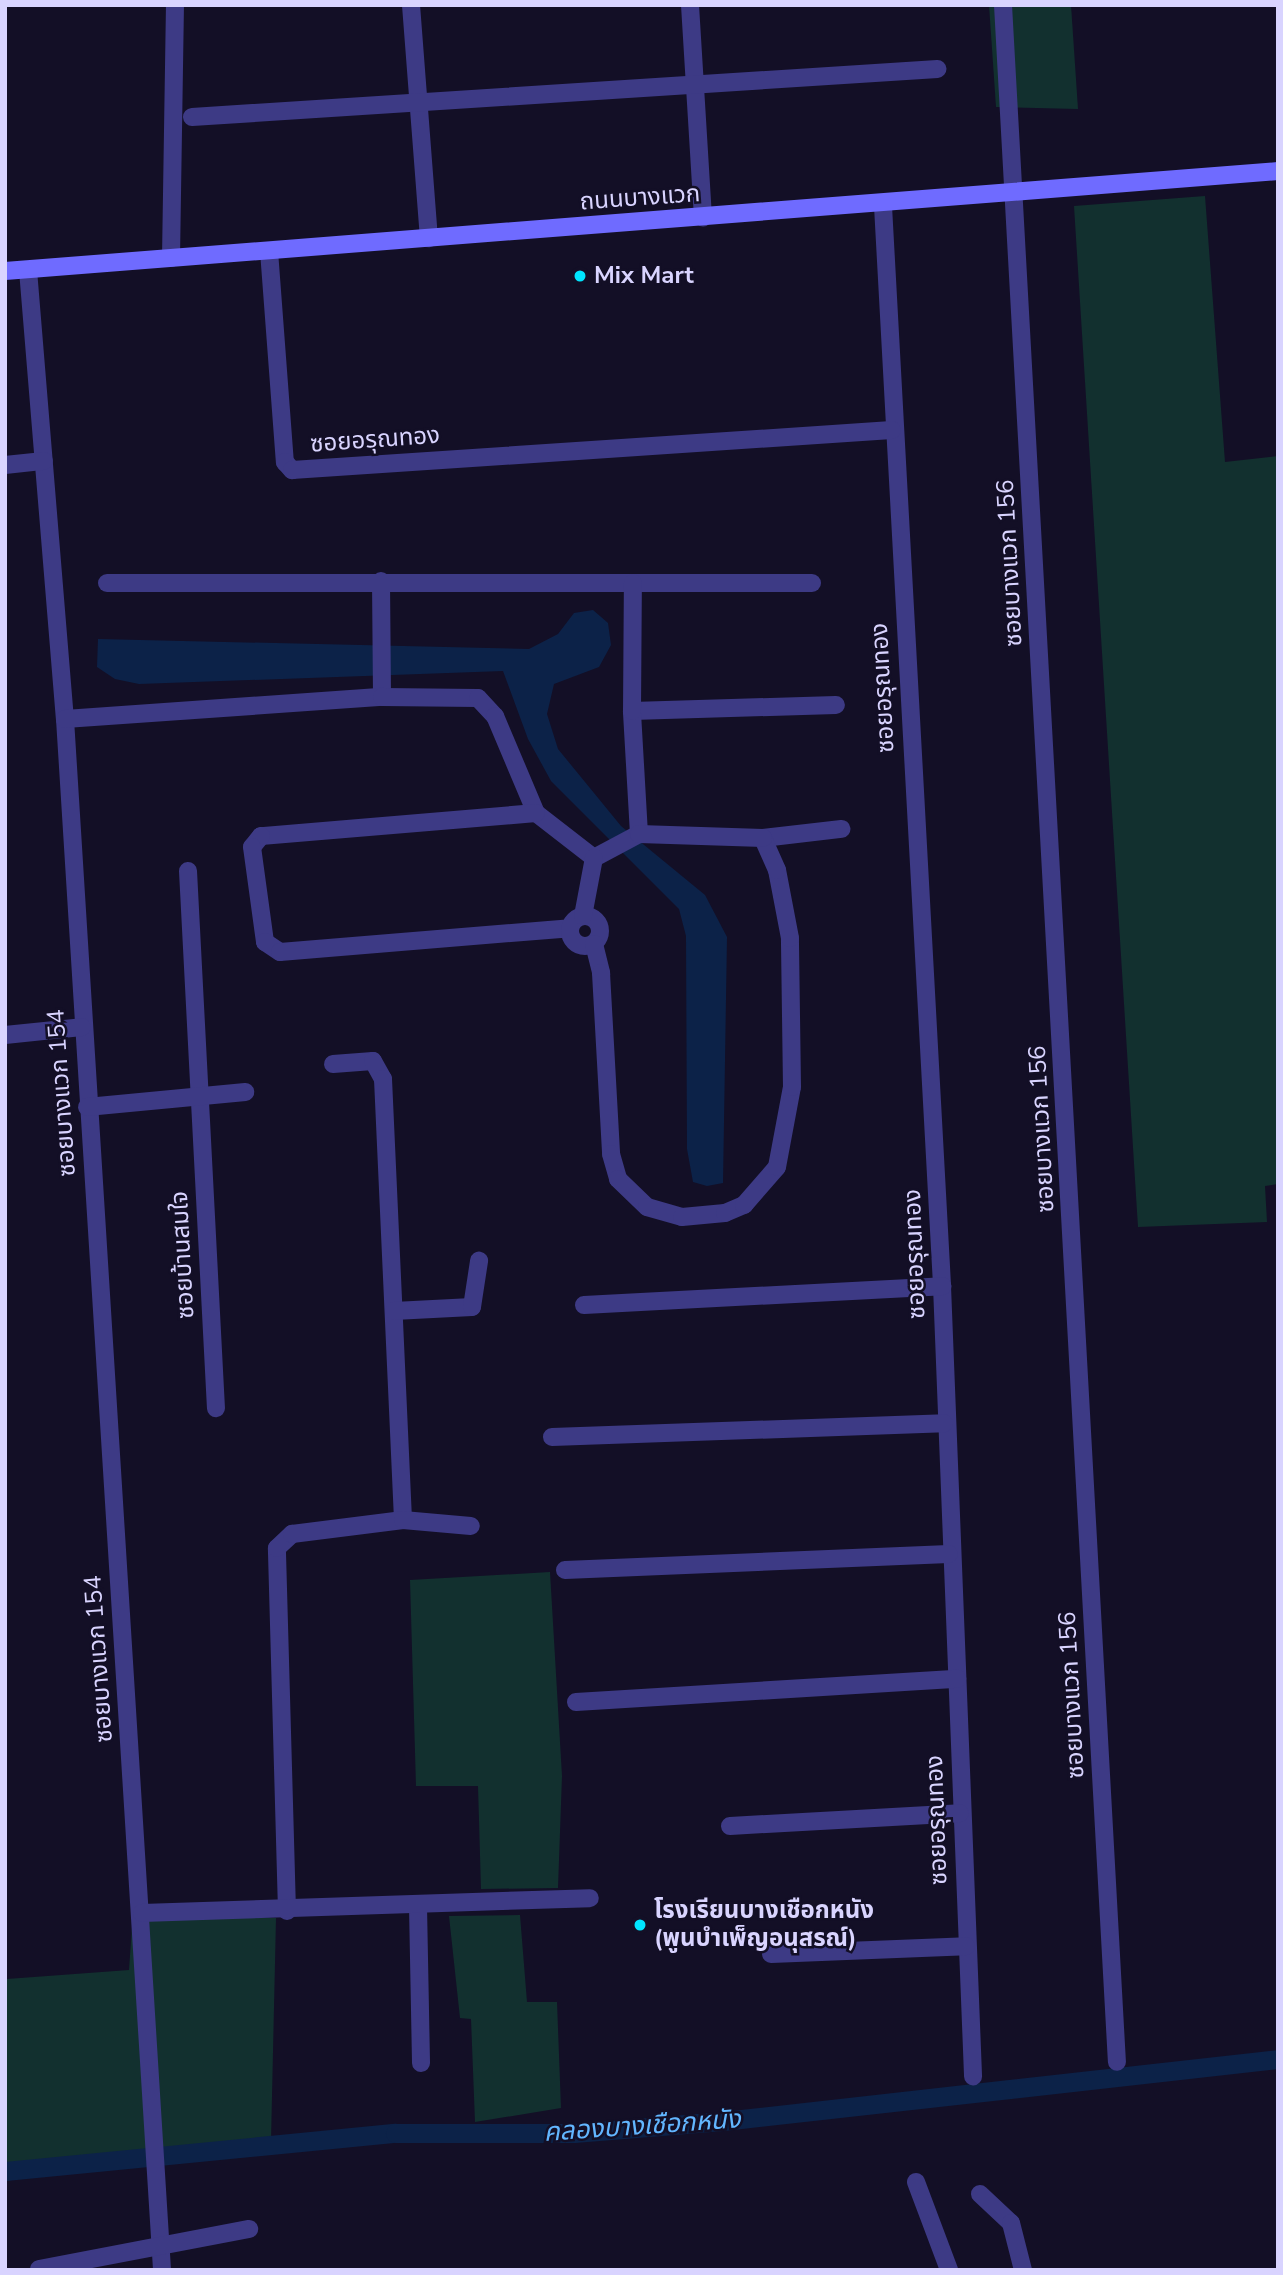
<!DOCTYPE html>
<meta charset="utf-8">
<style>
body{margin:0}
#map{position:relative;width:1283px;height:2275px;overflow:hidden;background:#130f26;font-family:"Nunito Sans","Noto Sans Thai",sans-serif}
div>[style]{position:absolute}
.green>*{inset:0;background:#12302f}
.water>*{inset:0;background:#0c2248}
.canal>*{height:19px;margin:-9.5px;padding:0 9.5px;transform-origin:9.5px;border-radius:9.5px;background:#0c2248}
.street>*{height:18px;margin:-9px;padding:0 9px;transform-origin:9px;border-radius:9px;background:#3d3a85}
.street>.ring{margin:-9px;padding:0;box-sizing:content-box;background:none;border:18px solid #3d3a85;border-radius:50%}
.secondary>*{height:18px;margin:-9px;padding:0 9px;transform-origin:9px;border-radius:9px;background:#6f6bff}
.dots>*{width:19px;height:19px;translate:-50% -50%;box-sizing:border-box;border:4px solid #130f26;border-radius:50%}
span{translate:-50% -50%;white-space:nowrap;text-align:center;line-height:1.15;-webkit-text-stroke:5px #130f26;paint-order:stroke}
.street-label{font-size:24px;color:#d9d4ff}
.poi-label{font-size:24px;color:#d9d4ff;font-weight:700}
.left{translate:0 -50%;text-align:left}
.water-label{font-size:26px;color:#62b6ff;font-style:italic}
.frame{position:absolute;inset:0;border:7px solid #d9d4ff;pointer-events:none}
</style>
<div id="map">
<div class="green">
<i style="clip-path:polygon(989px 5px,1071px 5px,1078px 109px,996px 107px)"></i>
<i style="clip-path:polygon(1205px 196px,1225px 462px,1278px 456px,1278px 1184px,1265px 1186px,1267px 1222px,1138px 1227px,1074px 206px)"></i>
<i style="clip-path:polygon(550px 1572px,562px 1776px,558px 1888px,481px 1889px,478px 1786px,416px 1786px,410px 1580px)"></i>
<i style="clip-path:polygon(133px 1913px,276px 1918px,271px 2141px,5px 2181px,7px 1979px,129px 1970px)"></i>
<i style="clip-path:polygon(520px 1915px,527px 2002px,557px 2002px,561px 2108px,475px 2122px,471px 2019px,460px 2018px,449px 1916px)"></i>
</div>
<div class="water">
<i style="clip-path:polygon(593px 610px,608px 623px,611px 645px,599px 667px,554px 684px,547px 714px,558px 749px,621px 826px,705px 895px,727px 937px,723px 1183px,707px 1186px,693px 1182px,687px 1149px,686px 936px,679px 909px,551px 781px,528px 739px,503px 671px,139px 684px,115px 679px,97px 667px,98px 639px,529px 649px,558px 634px,574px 613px)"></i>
</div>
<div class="canal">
<i style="left:5px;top:2171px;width:392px;rotate:-5.6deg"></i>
<i style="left:395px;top:2133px;width:179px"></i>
<i style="left:574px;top:2133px;width:149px;rotate:-4.6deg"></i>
<i style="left:723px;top:2121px;width:558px;rotate:-6.37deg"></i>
</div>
<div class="street">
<i style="left:411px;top:5px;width:234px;rotate:85.6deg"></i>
<i style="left:690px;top:5px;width:213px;rotate:86.5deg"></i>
<i style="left:1003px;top:5px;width:2060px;rotate:86.83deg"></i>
<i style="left:192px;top:117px;width:747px;rotate:-3.69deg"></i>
<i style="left:883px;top:206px;width:1082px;rotate:86.87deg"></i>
<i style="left:942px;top:1286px;width:791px;rotate:87.75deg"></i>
<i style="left:269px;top:251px;width:212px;rotate:85.7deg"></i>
<i style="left:285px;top:462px;width:11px;rotate:49deg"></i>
<i style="left:292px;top:470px;width:601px;rotate:-3.81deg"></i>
<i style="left:171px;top:258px;width:253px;rotate:-89.1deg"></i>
<i style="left:28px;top:270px;width:451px;rotate:85.3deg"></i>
<i style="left:65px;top:719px;width:1554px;rotate:86.42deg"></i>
<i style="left:5px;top:465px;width:39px;rotate:-6deg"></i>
<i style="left:381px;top:581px;width:116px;rotate:89.5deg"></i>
<i style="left:107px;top:583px;width:705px"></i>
<i style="left:632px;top:711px;width:204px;rotate:-1.7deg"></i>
<i style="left:65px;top:719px;width:318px;rotate:-4deg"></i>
<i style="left:382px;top:697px;width:96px;rotate:0.6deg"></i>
<i style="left:478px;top:698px;width:25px;rotate:47deg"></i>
<i style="left:495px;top:716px;width:105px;rotate:67.1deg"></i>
<i style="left:536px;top:813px;width:73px;rotate:37.8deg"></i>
<i style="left:594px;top:858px;width:51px;rotate:-28.1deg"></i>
<i style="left:639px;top:834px;width:123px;rotate:-93.3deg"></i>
<i style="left:632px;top:711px;width:128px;rotate:-89.6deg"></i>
<i style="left:536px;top:813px;width:276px;rotate:175.2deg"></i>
<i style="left:261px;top:836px;width:14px;rotate:129deg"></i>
<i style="left:252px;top:847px;width:96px;rotate:82.2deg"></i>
<i style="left:265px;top:942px;width:18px;rotate:34deg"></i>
<i style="left:280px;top:952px;width:291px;rotate:-4.7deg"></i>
<i style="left:763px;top:838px;width:79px;rotate:-6.6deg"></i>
<i style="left:188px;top:871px;width:538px;rotate:87.02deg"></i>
<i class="ring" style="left:570px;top:916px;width:12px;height:12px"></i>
<i style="left:583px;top:916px;width:59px;rotate:-79.3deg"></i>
<i style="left:594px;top:944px;width:30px;rotate:76deg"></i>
<i style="left:601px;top:973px;width:181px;rotate:86.8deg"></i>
<i style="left:611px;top:1154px;width:26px;rotate:74deg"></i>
<i style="left:618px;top:1179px;width:40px;rotate:44deg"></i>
<i style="left:647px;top:1207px;width:36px;rotate:16deg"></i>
<i style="left:682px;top:1217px;width:43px;rotate:-5.3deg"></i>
<i style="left:725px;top:1213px;width:21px;rotate:-23deg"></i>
<i style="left:744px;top:1205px;width:50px;rotate:-49deg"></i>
<i style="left:777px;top:1167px;width:81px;rotate:-79.4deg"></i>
<i style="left:792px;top:1087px;width:149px;rotate:-90.8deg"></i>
<i style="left:790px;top:938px;width:69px;rotate:-100.8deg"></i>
<i style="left:777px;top:870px;width:35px;rotate:-114deg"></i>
<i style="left:763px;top:838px;width:124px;rotate:-178.2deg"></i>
<i style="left:5px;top:1035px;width:77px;rotate:-5.9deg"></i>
<i style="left:333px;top:1064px;width:40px;rotate:-4.3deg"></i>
<i style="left:373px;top:1061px;width:21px;rotate:61deg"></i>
<i style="left:383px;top:1079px;width:441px;rotate:87.4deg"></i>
<i style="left:87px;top:1107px;width:159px;rotate:-5.4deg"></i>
<i style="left:584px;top:1305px;width:359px;rotate:-3deg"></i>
<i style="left:394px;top:1311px;width:78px;rotate:-2.9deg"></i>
<i style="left:472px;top:1307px;width:47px;rotate:-81.3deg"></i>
<i style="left:552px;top:1437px;width:392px;rotate:-2deg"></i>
<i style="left:565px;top:1570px;width:384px;rotate:-2.4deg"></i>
<i style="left:576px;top:1702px;width:382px;rotate:-3.5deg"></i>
<i style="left:730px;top:1826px;width:230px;rotate:-3.2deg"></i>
<i style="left:418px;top:1906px;width:157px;rotate:88.9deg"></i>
<i style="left:287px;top:1911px;width:363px;rotate:-91.6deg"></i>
<i style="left:277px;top:1548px;width:21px;rotate:-43deg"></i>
<i style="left:292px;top:1534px;width:112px;rotate:-7.2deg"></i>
<i style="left:403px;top:1520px;width:68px;rotate:5deg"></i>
<i style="left:142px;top:1913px;width:448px;rotate:-1.9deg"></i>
<i style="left:771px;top:1954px;width:195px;rotate:-2.3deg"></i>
<i style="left:916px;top:2182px;width:94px;rotate:69.4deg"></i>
<i style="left:980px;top:2194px;width:42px;rotate:43.1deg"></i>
<i style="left:1011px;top:2223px;width:49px;rotate:75.7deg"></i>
<i style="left:39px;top:2269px;width:214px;rotate:-10.8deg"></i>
</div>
<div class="secondary">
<i style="left:5px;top:271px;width:1277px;rotate:-4.49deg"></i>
</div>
<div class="dots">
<i style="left:580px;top:276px;background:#00e5ff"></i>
<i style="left:640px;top:1925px;background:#00e5ff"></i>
</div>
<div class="street-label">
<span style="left:640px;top:198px;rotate:-4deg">ถนนบางแวก</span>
<span style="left:375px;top:440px;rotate:-4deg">ซอยอรุณทอง</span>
<span style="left:1010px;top:563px;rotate:-93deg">ซอยบางแวก 156</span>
<span style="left:883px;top:688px;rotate:-93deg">ซอยอรุณทอง</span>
<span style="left:62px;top:1093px;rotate:-94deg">ซอยบางแวก 154</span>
<span style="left:1042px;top:1129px;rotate:-93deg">ซอยบางแวก 156</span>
<span style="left:915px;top:1254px;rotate:-92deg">ซอยอรุณทอง</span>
<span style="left:183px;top:1255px;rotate:-93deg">ซอยบ้านสมใจ</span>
<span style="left:99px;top:1659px;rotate:-94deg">ซอยบางแวก 154</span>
<span style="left:1072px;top:1695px;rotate:-93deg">ซอยบางแวก 156</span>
<span style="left:937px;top:1820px;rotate:-92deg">ซอยอรุณทอง</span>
</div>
<div class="poi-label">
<span class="left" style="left:594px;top:276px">Mix Mart</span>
<span class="left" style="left:654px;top:1925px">โรงเรียนบางเชือกหนัง<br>(พูนบำเพ็ญอนุสรณ์)</span>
</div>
<div class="water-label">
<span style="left:642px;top:2126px;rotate:-4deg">คลองบางเชือกหนัง</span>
</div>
<div class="frame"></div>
</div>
